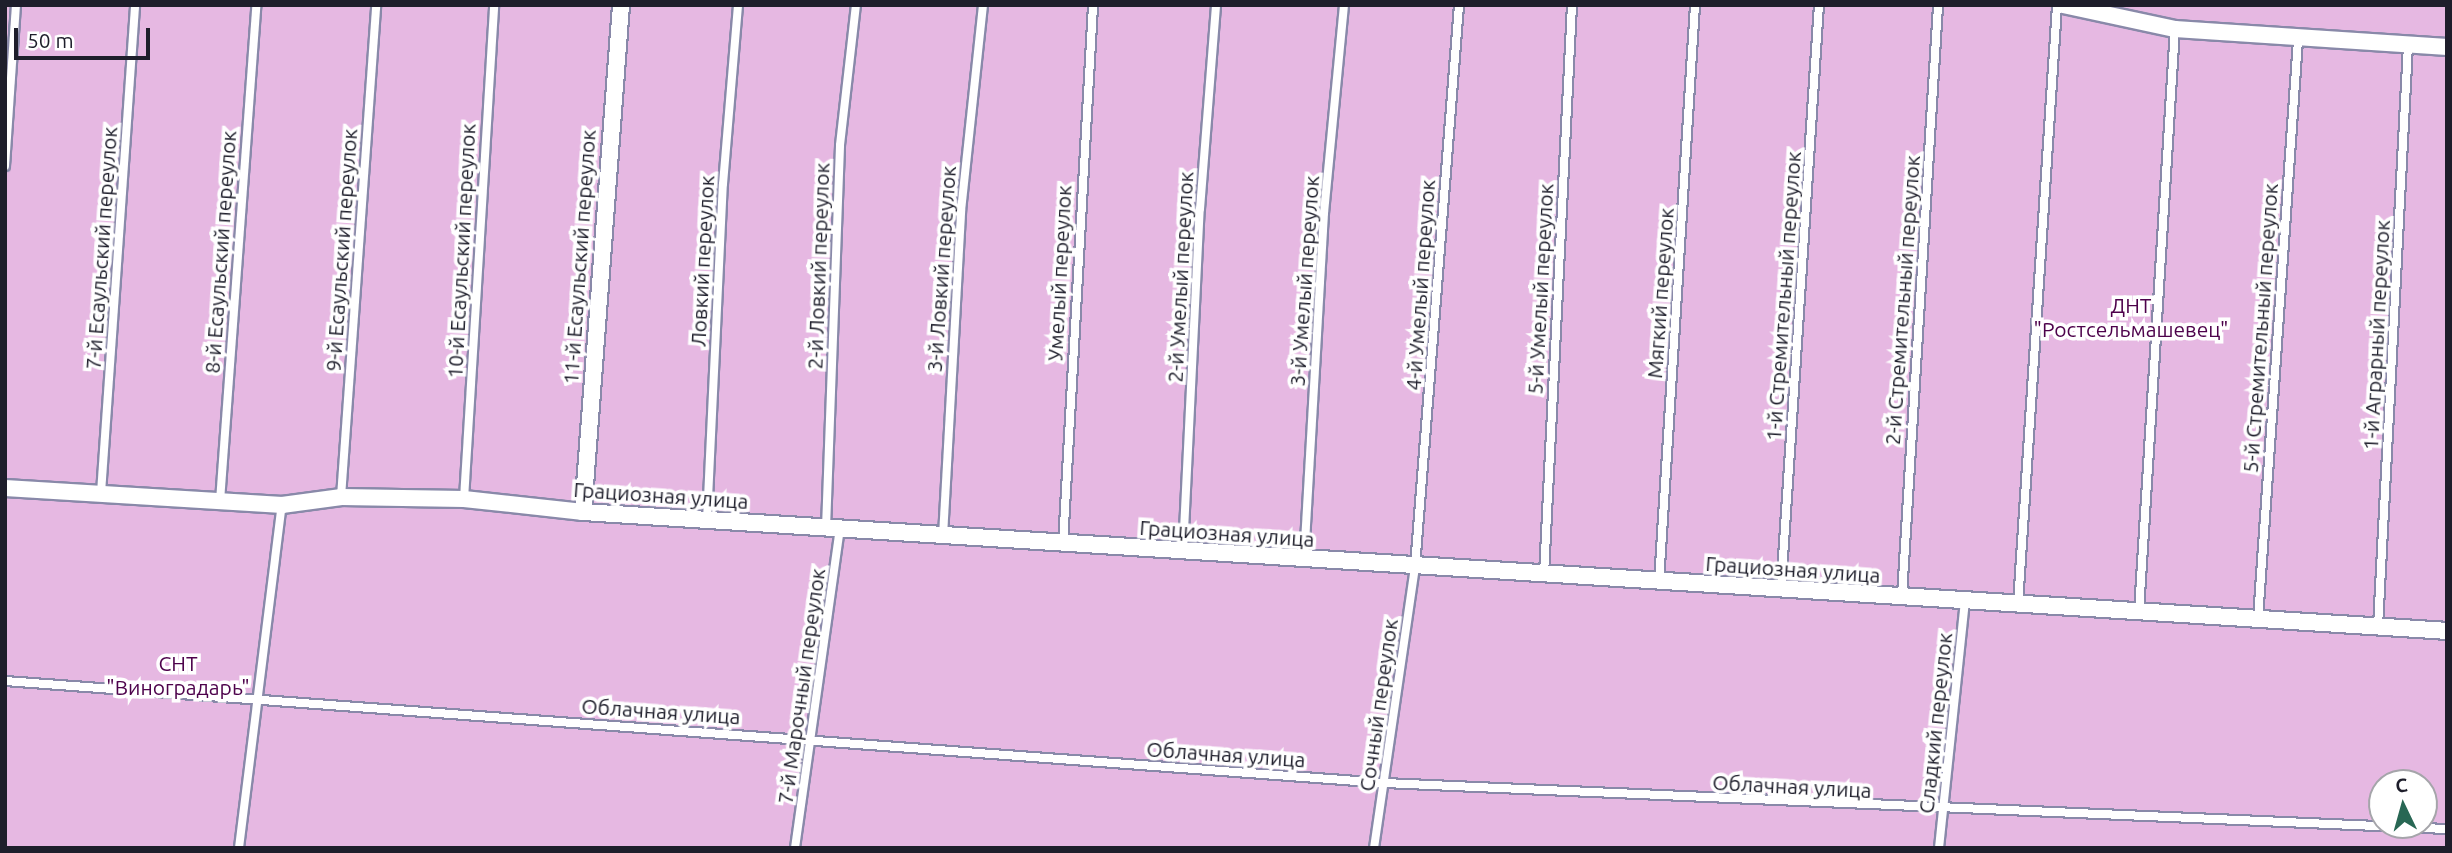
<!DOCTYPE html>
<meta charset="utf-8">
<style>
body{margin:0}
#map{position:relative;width:2452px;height:853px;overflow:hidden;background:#fbfbfb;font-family:Ubuntu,sans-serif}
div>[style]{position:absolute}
.green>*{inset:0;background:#e6b8e2}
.roads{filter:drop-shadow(2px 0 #8989a9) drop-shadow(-2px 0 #8989a9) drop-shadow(0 2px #8989a9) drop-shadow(0 -2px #8989a9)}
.service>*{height:8px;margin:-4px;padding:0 4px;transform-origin:4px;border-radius:4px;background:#fff}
.minor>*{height:16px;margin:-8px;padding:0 8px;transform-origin:8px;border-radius:8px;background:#fff}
span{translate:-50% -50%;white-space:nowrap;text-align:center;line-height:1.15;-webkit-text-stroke:7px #fff;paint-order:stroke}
.street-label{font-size:21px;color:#1e1e2b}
.park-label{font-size:21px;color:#4d024b}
.frame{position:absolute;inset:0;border:7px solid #1e1e2b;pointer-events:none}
.north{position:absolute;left:2368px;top:769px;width:70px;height:70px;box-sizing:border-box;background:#fff;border:2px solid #a5a5aa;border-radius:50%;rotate:355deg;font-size:19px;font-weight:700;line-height:28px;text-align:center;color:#1e1e2b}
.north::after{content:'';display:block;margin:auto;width:24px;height:32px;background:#286754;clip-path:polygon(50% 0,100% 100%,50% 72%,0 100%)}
.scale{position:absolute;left:14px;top:28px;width:136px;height:32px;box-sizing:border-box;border:4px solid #1e1e2b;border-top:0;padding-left:9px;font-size:21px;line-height:24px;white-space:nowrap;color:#1e1e2b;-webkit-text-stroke:5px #fff;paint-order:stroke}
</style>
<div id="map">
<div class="green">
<i style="clip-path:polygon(evenodd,5px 5px,2447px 5px,2447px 848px,5px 848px,5px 5px,2382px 783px,2424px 783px,2424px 825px,2382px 825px,2382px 783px)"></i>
</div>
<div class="roads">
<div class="service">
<i style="left:5px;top:166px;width:161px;rotate:-86.1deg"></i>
<i style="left:101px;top:493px;width:489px;rotate:-86deg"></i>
<i style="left:341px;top:497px;width:493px;rotate:-85.9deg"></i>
<i style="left:464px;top:499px;width:495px;rotate:-86.5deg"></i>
<i style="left:220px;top:501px;width:497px;rotate:-85.8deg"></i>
<i style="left:707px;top:520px;width:336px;rotate:-87.3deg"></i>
<i style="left:723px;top:184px;width:180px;rotate:-85.2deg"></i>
<i style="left:826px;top:528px;width:383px;rotate:-87.9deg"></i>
<i style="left:840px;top:145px;width:141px;rotate:-83.5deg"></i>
<i style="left:943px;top:536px;width:325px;rotate:-86.8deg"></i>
<i style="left:961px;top:211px;width:207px;rotate:-83.9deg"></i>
<i style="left:1063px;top:544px;width:540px;rotate:-86.81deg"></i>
<i style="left:1183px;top:551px;width:342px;rotate:-87.2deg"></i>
<i style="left:1200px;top:209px;width:205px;rotate:-85.5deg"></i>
<i style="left:1304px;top:560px;width:348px;rotate:-86.7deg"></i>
<i style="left:1324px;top:213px;width:209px;rotate:-84.5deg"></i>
<i style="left:1544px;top:575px;width:571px;rotate:-87.19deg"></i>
<i style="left:1659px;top:582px;width:578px;rotate:-86.43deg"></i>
<i style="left:1781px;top:589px;width:585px;rotate:-86.28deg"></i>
<i style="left:1902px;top:596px;width:592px;rotate:-86.51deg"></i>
<i style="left:2018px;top:604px;width:600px;rotate:-86.27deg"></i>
<i style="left:2139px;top:612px;width:584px;rotate:-86.47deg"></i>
<i style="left:2258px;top:619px;width:581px;rotate:-86.05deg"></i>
<i style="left:2378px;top:627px;width:584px;rotate:-87.05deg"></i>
<i style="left:5px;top:681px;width:1383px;rotate:4.23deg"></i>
<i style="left:1384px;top:783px;width:1064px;rotate:2.48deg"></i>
<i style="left:239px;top:848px;width:346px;rotate:-82.9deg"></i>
<i style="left:795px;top:848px;width:322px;rotate:-82deg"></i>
<i style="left:1374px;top:848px;width:284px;rotate:-81.7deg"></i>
<i style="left:1415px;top:567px;width:564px;rotate:-85.52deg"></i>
<i style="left:1939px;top:848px;width:248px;rotate:-84deg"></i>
</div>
<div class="minor">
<i style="left:2063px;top:5px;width:115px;rotate:12.1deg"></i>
<i style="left:2175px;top:29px;width:273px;rotate:3.8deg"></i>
<i style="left:5px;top:488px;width:278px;rotate:3.5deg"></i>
<i style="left:282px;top:505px;width:60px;rotate:-7.7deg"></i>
<i style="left:341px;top:497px;width:123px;rotate:0.9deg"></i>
<i style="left:464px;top:499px;width:120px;rotate:6.2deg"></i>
<i style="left:583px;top:512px;width:1868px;rotate:3.65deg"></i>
<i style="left:583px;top:512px;width:508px;rotate:-85.71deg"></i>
</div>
</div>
<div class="street-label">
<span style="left:101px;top:248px;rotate:-86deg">7-й Есаульский переулок</span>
<span style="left:341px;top:250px;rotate:-86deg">9-й Есаульский переулок</span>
<span style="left:461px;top:251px;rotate:-87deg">10-й Есаульский переулок</span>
<span style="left:220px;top:252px;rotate:-86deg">8-й Есаульский переулок</span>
<span style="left:579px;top:257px;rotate:-86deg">11-й Есаульский переулок</span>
<span style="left:702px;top:261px;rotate:-87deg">Ловкий переулок</span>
<span style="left:818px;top:266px;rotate:-88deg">2-й Ловкий переулок</span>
<span style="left:941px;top:269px;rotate:-86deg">3-й Ловкий переулок</span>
<span style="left:1059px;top:273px;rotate:-87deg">Умелый переулок</span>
<span style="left:1180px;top:277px;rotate:-87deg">2-й Умелый переулок</span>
<span style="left:1304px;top:281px;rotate:-86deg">3-й Умелый переулок</span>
<span style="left:1420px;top:285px;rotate:-86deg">4-й Умелый переулок</span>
<span style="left:1540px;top:289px;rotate:-87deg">5-й Умелый переулок</span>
<span style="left:1660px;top:293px;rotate:-86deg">Мягкий переулок</span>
<span style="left:1783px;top:296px;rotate:-86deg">1-й Стремительный переулок</span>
<span style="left:1902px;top:300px;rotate:-86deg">2-й Стремительный переулок</span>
<span style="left:2260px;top:328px;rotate:-86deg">5-й Стремительный переулок</span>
<span style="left:2376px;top:335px;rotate:-87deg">1-й Аграрный переулок</span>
<span style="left:661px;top:495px;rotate:4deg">Грациозная улица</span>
<span style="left:1227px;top:533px;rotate:4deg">Грациозная улица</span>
<span style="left:1793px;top:569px;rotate:4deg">Грациозная улица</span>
<span style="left:801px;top:686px;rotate:-82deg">7-й Марочный переулок</span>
<span style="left:1378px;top:705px;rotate:-82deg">Сочный переулок</span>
<span style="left:661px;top:711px;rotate:4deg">Облачная улица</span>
<span style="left:1935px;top:723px;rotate:-84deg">Сладкий переулок</span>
<span style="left:1226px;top:754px;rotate:4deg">Облачная улица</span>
<span style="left:1792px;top:786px;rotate:3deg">Облачная улица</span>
</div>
<div class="park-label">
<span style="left:2131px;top:317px">ДНТ<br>"Ростсельмашевец"</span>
<span style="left:178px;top:675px">СНТ<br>"Виноградарь"</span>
</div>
<div class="frame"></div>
<div class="north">С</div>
<div class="scale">50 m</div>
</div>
